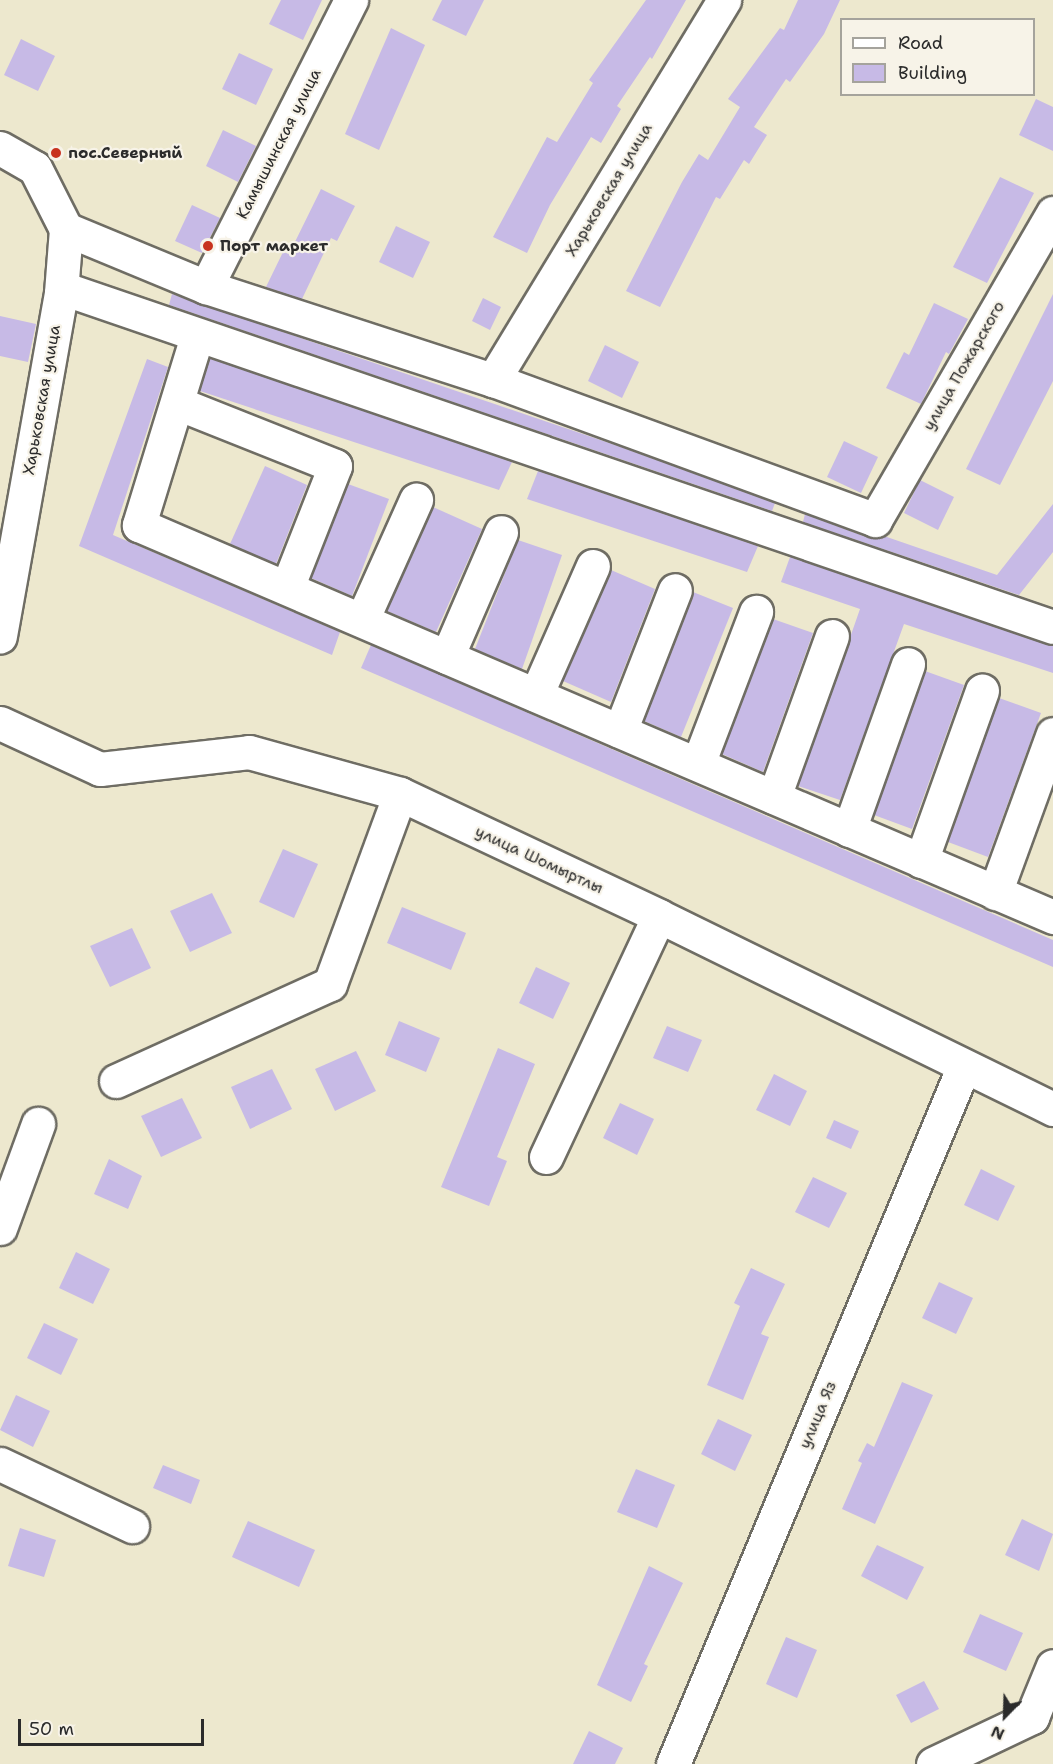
<!DOCTYPE html>
<meta charset="utf-8">
<style>
body{margin:0}
#map{position:relative;width:1053px;height:1764px;overflow:hidden;background:#ede8ce;font-family:"Shantell Sans",sans-serif}
div>[style]{position:absolute}
.building>*{inset:0;background:#c7bae6}
.roads{filter:drop-shadow(2px 0 #6f6d64) drop-shadow(-2px 0 #6f6d64) drop-shadow(0 2px #6f6d64) drop-shadow(0 -2px #6f6d64)}
.minor>*{height:33px;margin:-16.5px;padding:0 16.5px;transform-origin:16.5px;border-radius:16.5px;background:#fff}
.dots>*{width:16px;height:16px;translate:-50% -50%;box-sizing:border-box;border:3px solid #f7f3e8;border-radius:50%}
span{translate:-50% -50%;white-space:nowrap;text-align:center;line-height:1.15;-webkit-text-stroke:4.5px #f7f3e8;paint-order:stroke}
.street-label{font-size:16px;color:#2b2b2b}
.poi-label{font-size:16px;color:#2b2b2b;font-weight:700}
.left{translate:0 -50%;text-align:left}
.legend{position:absolute;left:840px;top:18px;width:195px;height:78px;box-sizing:border-box;background:#f7f3e8;border:2px solid #a5a39c;margin:0;padding:8px 10px;list-style:none;font-size:18px;color:#2b2b2b}
.legend li{display:flex;align-items:center;gap:12px;height:30px}
.legend b{width:30px;border:2px solid #a5a39c}
.north{position:absolute;left:975px;top:1686px;width:60px;height:60px;-webkit-text-stroke:4px #f7f3e8;paint-order:stroke;rotate:203deg;font-size:16px;font-weight:700;line-height:24px;text-align:center;color:#2b2b2b}
.north::after{content:'';display:block;margin:auto;width:21px;height:27px;background:#2b2b2b;clip-path:polygon(50% 0,100% 100%,50% 72%,0 100%)}
.scale{position:absolute;left:18px;top:1719px;width:186px;height:27px;box-sizing:border-box;border:3px solid #2b2b2b;border-top:0;padding-left:8px;font-size:18px;line-height:21px;white-space:nowrap;color:#2b2b2b;-webkit-text-stroke:4px #f7f3e8;paint-order:stroke}
</style>
<div id="map">
<div class="building">
<i style="clip-path:polygon(281px 0,322px 0,303px 40px,269px 24px)"></i>
<i style="clip-path:polygon(442px 0,484px 0,466px 36px,432px 20px)"></i>
<i style="clip-path:polygon(646px 0,686px 0,652px 59px,650px 57px,617px 106px,621px 109px,601px 143px,591px 137px,550px 205px,527px 253px,493px 237px,547px 137px,557px 142px,593px 83px,589px 80px)"></i>
<i style="clip-path:polygon(798px 0,840px 0,824px 34px,790px 82px,786px 79px,754px 127px,767px 135px,749px 164px,744px 160px,720px 199px,716px 197px,660px 307px,626px 291px,682px 182px,699px 154px,708px 160px,740px 107px,728px 99px,780px 28px,784px 30px)"></i>
<i style="clip-path:polygon(391px 28px,425px 45px,379px 150px,345px 134px)"></i>
<i style="clip-path:polygon(21px 39px,55px 56px,38px 91px,4px 75px)"></i>
<i style="clip-path:polygon(239px 53px,273px 69px,256px 105px,222px 89px)"></i>
<i style="clip-path:polygon(1036px 99px,1053px 107px,1053px 151px,1019px 135px)"></i>
<i style="clip-path:polygon(223px 130px,256px 146px,238px 182px,206px 166px)"></i>
<i style="clip-path:polygon(1000px 177px,1034px 193px,987px 283px,953px 267px)"></i>
<i style="clip-path:polygon(321px 189px,355px 206px,337px 241px,331px 238px,302px 299px,266px 287px,283px 252px,289px 254px)"></i>
<i style="clip-path:polygon(192px 205px,220px 218px,202px 253px,175px 241px)"></i>
<i style="clip-path:polygon(396px 226px,430px 242px,413px 278px,379px 262px)"></i>
<i style="clip-path:polygon(172px 294px,621px 447px,775px 503px,772px 511px,169px 305px)"></i>
<i style="clip-path:polygon(1053px 294px,1053px 381px,1000px 485px,966px 469px)"></i>
<i style="clip-path:polygon(483px 298px,501px 307px,490px 330px,472px 321px)"></i>
<i style="clip-path:polygon(934px 303px,968px 319px,949px 354px,946px 352px,921px 404px,886px 388px,904px 352px,909px 355px)"></i>
<i style="clip-path:polygon(0 316px,36px 324px,28px 362px,0 356px)"></i>
<i style="clip-path:polygon(605px 345px,639px 362px,622px 398px,588px 381px)"></i>
<i style="clip-path:polygon(210px 358px,512px 462px,499px 490px,200px 391px)"></i>
<i style="clip-path:polygon(147px 359px,168px 367px,113px 535px,340px 632px,332px 655px,79px 546px)"></i>
<i style="clip-path:polygon(844px 441px,878px 457px,861px 493px,827px 477px)"></i>
<i style="clip-path:polygon(265px 466px,307px 485px,276px 564px,230px 544px)"></i>
<i style="clip-path:polygon(538px 471px,758px 546px,747px 572px,527px 499px)"></i>
<i style="clip-path:polygon(920px 480px,954px 497px,938px 530px,904px 513px)"></i>
<i style="clip-path:polygon(348px 484px,389px 499px,352px 596px,311px 578px)"></i>
<i style="clip-path:polygon(1053px 504px,1053px 552px,1019px 595px,803px 522px,805px 514px,869px 538px,884px 536px,997px 575px)"></i>
<i style="clip-path:polygon(433px 507px,482px 529px,436px 632px,387px 611px)"></i>
<i style="clip-path:polygon(518px 540px,562px 555px,522px 669px,475px 649px)"></i>
<i style="clip-path:polygon(790px 557px,1053px 646px,1053px 673px,904px 624px,840px 800px,798px 786px,860px 609px,781px 582px)"></i>
<i style="clip-path:polygon(611px 570px,655px 589px,611px 702px,563px 681px)"></i>
<i style="clip-path:polygon(693px 592px,733px 608px,681px 737px,644px 721px)"></i>
<i style="clip-path:polygon(773px 619px,813px 633px,763px 772px,722px 754px)"></i>
<i style="clip-path:polygon(371px 645px,1053px 940px,1053px 967px,361px 668px)"></i>
<i style="clip-path:polygon(925px 671px,964px 685px,912px 829px,874px 815px)"></i>
<i style="clip-path:polygon(999px 698px,1041px 713px,988px 857px,948px 842px)"></i>
<i style="clip-path:polygon(283px 849px,318px 864px,294px 918px,259px 902px)"></i>
<i style="clip-path:polygon(212px 893px,232px 933px,190px 952px,170px 911px)"></i>
<i style="clip-path:polygon(402px 907px,466px 933px,451px 970px,387px 943px)"></i>
<i style="clip-path:polygon(132px 928px,151px 968px,110px 987px,90px 946px)"></i>
<i style="clip-path:polygon(536px 967px,570px 983px,553px 1019px,519px 1003px)"></i>
<i style="clip-path:polygon(399px 1021px,440px 1038px,426px 1072px,385px 1055px)"></i>
<i style="clip-path:polygon(667px 1026px,702px 1040px,688px 1072px,653px 1058px)"></i>
<i style="clip-path:polygon(498px 1048px,535px 1064px,497px 1157px,507px 1161px,489px 1206px,441px 1187px)"></i>
<i style="clip-path:polygon(356px 1051px,376px 1091px,335px 1111px,315px 1069px)"></i>
<i style="clip-path:polygon(272px 1069px,292px 1109px,250px 1129px,231px 1087px)"></i>
<i style="clip-path:polygon(774px 1074px,807px 1091px,790px 1126px,756px 1110px)"></i>
<i style="clip-path:polygon(182px 1098px,202px 1138px,161px 1157px,141px 1116px)"></i>
<i style="clip-path:polygon(620px 1103px,654px 1119px,637px 1155px,603px 1138px)"></i>
<i style="clip-path:polygon(834px 1120px,859px 1131px,851px 1149px,826px 1138px)"></i>
<i style="clip-path:polygon(109px 1159px,142px 1176px,128px 1209px,94px 1194px)"></i>
<i style="clip-path:polygon(981px 1169px,1015px 1186px,998px 1221px,964px 1205px)"></i>
<i style="clip-path:polygon(813px 1177px,847px 1193px,829px 1228px,795px 1212px)"></i>
<i style="clip-path:polygon(76px 1252px,110px 1269px,93px 1304px,59px 1288px)"></i>
<i style="clip-path:polygon(751px 1268px,785px 1284px,761px 1334px,769px 1337px,743px 1400px,707px 1385px,740px 1306px,734px 1303px)"></i>
<i style="clip-path:polygon(939px 1282px,973px 1298px,956px 1334px,922px 1318px)"></i>
<i style="clip-path:polygon(44px 1323px,78px 1339px,61px 1375px,27px 1358px)"></i>
<i style="clip-path:polygon(902px 1382px,933px 1395px,875px 1524px,842px 1509px,862px 1463px,858px 1461px,867px 1443px,874px 1447px)"></i>
<i style="clip-path:polygon(16px 1395px,50px 1411px,33px 1447px,0 1430px)"></i>
<i style="clip-path:polygon(718px 1419px,752px 1435px,735px 1471px,701px 1454px)"></i>
<i style="clip-path:polygon(163px 1465px,200px 1480px,191px 1504px,153px 1488px)"></i>
<i style="clip-path:polygon(636px 1469px,675px 1485px,657px 1528px,617px 1512px)"></i>
<i style="clip-path:polygon(1022px 1519px,1053px 1534px,1039px 1571px,1005px 1555px)"></i>
<i style="clip-path:polygon(248px 1521px,315px 1550px,299px 1587px,232px 1557px)"></i>
<i style="clip-path:polygon(20px 1528px,56px 1540px,44px 1577px,8px 1566px)"></i>
<i style="clip-path:polygon(877px 1545px,924px 1567px,907px 1600px,861px 1576px)"></i>
<i style="clip-path:polygon(649px 1566px,683px 1583px,644px 1664px,648px 1666px,631px 1702px,597px 1685px)"></i>
<i style="clip-path:polygon(980px 1614px,1023px 1633px,1006px 1671px,963px 1652px)"></i>
<i style="clip-path:polygon(786px 1637px,817px 1650px,797px 1698px,766px 1684px)"></i>
<i style="clip-path:polygon(924px 1681px,939px 1709px,911px 1723px,896px 1695px)"></i>
<i style="clip-path:polygon(589px 1731px,623px 1748px,615px 1764px,573px 1764px)"></i>
</div>
<div class="roads">
<div class="minor">
<i style="left:0;top:148px;width:40px;rotate:29.7deg"></i>
<i style="left:35px;top:168px;width:68px;rotate:63.1deg"></i>
<i style="left:66px;top:229px;width:64px;rotate:94.5deg"></i>
<i style="left:61px;top:293px;width:349px;rotate:100.1deg"></i>
<i style="left:66px;top:229px;width:152px;rotate:22.5deg"></i>
<i style="left:206px;top:287px;width:302px;rotate:18deg"></i>
<i style="left:493px;top:380px;width:407px;rotate:20.1deg"></i>
<i style="left:875px;top:520px;width:355px;rotate:-59.9deg"></i>
<i style="left:206px;top:287px;width:322px;rotate:-63.2deg"></i>
<i style="left:62px;top:288px;width:1047px;rotate:18.88deg"></i>
<i style="left:197px;top:336px;width:198px;rotate:107.1deg"></i>
<i style="left:139px;top:525px;width:995px;rotate:23.21deg"></i>
<i style="left:493px;top:380px;width:445px;rotate:-58.7deg"></i>
<i style="left:177px;top:403px;width:170px;rotate:21.7deg"></i>
<i style="left:335px;top:466px;width:131px;rotate:111.5deg"></i>
<i style="left:362px;top:620px;width:132px;rotate:-65.8deg"></i>
<i style="left:447px;top:657px;width:136px;rotate:-66.6deg"></i>
<i style="left:536px;top:695px;width:141px;rotate:-66.2deg"></i>
<i style="left:0;top:723px;width:110px;rotate:24.7deg"></i>
<i style="left:100px;top:769px;width:150px;rotate:-6.5deg"></i>
<i style="left:249px;top:752px;width:157px;rotate:15.5deg"></i>
<i style="left:400px;top:794px;width:286px;rotate:25.2deg"></i>
<i style="left:659px;top:916px;width:439px;rotate:26.1deg"></i>
<i style="left:620px;top:731px;width:151px;rotate:-68.7deg"></i>
<i style="left:698px;top:764px;width:163px;rotate:-69.1deg"></i>
<i style="left:774px;top:797px;width:171px;rotate:-70.2deg"></i>
<i style="left:849px;top:830px;width:176px;rotate:-70.4deg"></i>
<i style="left:921px;top:861px;width:181px;rotate:-70.3deg"></i>
<i style="left:995px;top:893px;width:169px;rotate:-70deg"></i>
<i style="left:116px;top:1081px;width:235px;rotate:-24.4deg"></i>
<i style="left:330px;top:984px;width:202px;rotate:-69.8deg"></i>
<i style="left:546px;top:1157px;width:266px;rotate:-64.9deg"></i>
<i style="left:0;top:1228px;width:111px;rotate:-69.9deg"></i>
<i style="left:0;top:1464px;width:146px;rotate:25.2deg"></i>
<i style="left:673px;top:1764px;width:756px;rotate:-67.37deg"></i>
<i style="left:933px;top:1764px;width:110px;rotate:-25.4deg"></i>
<i style="left:1032px;top:1717px;width:55px;rotate:-67.6deg"></i>
</div>
</div>
<div class="dots">
<i style="left:56px;top:153px;background:#c8321e"></i>
<i style="left:208px;top:246px;background:#c8321e"></i>
</div>
<div class="street-label">
<span style="left:279px;top:144px;rotate:-63deg">Камышинская улица</span>
<span style="left:609px;top:190px;rotate:-59deg">Харьковская улица</span>
<span style="left:964px;top:366px;rotate:-60deg">улица Пожарского</span>
<span style="left:42px;top:400px;rotate:-80deg">Харьковская улица</span>
<span style="left:539px;top:860px;rotate:25deg">улица Шомыртлы</span>
<span style="left:818px;top:1415px;rotate:-67deg">улица Яз</span>
</div>
<div class="poi-label">
<span class="left" style="left:68px;top:153px">пос.Северный</span>
<span class="left" style="left:220px;top:246px">Порт маркет</span>
</div>
<ul class="legend">
<li><b style="height:8px;background:#fff"></b>Road</li>
<li><b style="height:16px;background:#c7bae6"></b>Building</li>
</ul>
<div class="north">N</div>
<div class="scale">50 m</div>
</div>
